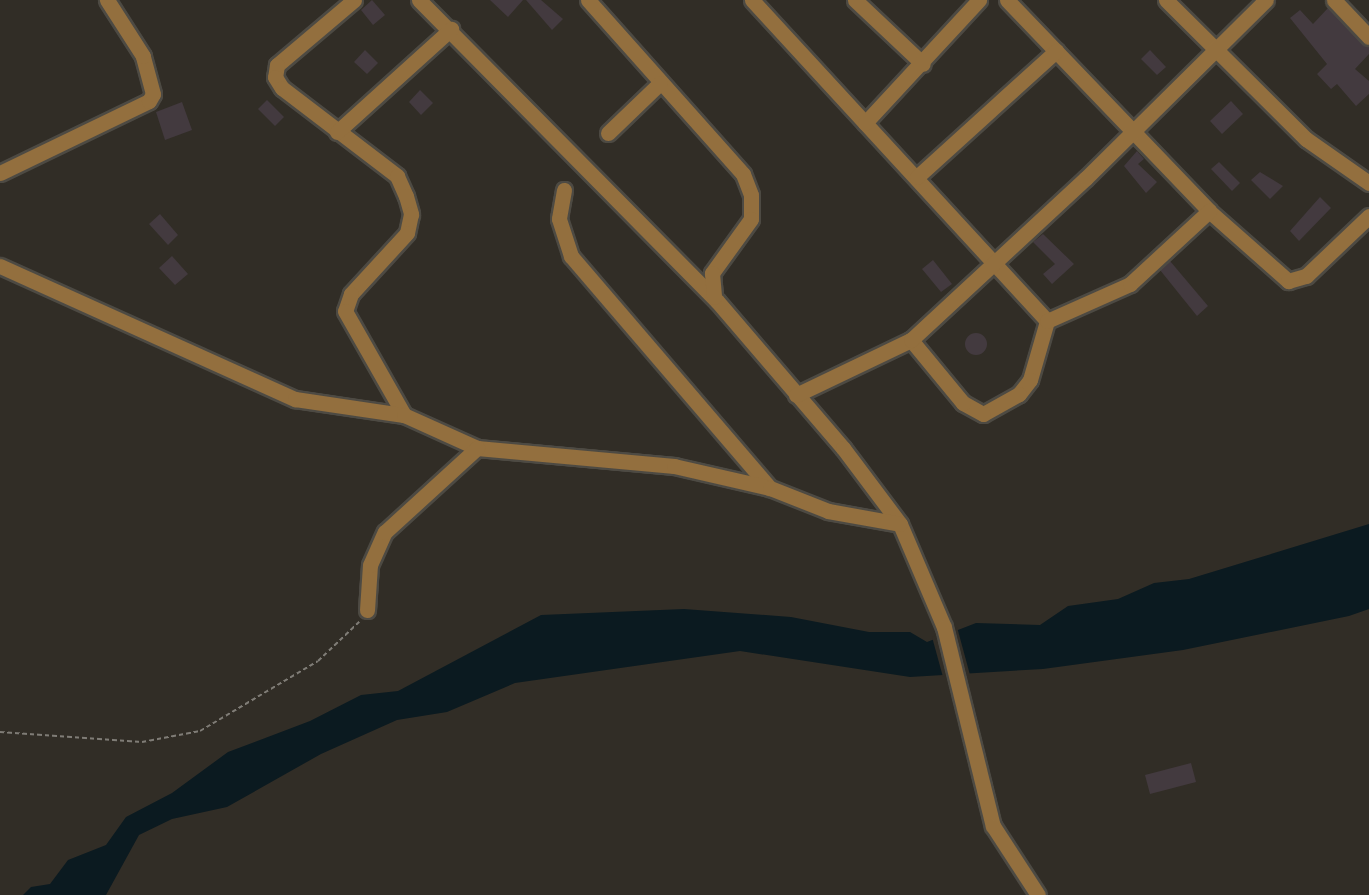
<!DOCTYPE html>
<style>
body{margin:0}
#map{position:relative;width:1369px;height:895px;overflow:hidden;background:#312d26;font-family:Inter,sans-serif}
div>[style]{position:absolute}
.water>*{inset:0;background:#0b1a20}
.pier>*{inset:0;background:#312d26}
.building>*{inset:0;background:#433a3f}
.round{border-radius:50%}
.path>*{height:2px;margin-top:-1px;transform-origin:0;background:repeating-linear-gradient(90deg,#7f7c76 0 4.5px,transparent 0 7.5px)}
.roads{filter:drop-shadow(2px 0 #4d4a43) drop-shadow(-2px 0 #4d4a43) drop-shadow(0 2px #4d4a43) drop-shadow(0 -2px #4d4a43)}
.minor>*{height:15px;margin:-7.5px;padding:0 7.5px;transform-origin:7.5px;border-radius:7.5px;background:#936f3e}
span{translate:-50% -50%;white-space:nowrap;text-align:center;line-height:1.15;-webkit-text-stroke:5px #171512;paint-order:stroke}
</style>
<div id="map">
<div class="water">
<i style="clip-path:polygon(1369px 524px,1369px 609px,1349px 616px,1183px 650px,1043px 669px,910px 677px,740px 651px,515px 683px,447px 712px,397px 720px,321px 754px,227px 807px,172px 819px,139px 835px,106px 895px,23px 895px,31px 887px,50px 884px,68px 860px,106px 845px,126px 817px,172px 793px,228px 752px,310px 721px,361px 695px,398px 691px,541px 615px,684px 609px,791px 617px,869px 632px,910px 632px,927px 642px,976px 623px,1040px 625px,1068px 606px,1118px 599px,1154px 583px,1189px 579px)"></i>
</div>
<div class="pier">
<i style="clip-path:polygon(957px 627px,970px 675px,943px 677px,932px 637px)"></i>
</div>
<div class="building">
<i style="clip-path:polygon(372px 0,385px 15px,373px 25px,361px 10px)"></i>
<i style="clip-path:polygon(490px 0,523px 0,508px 17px)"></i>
<i style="clip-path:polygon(526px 0,541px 0,563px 19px,552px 30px)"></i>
<i style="clip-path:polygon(1328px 8px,1369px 46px,1369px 54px,1355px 69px,1369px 81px,1369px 94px,1356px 106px,1337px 84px,1331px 89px,1317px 74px,1327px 64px,1290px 18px,1300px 10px,1313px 24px)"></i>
<i style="clip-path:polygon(365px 50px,378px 63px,367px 74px,354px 62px)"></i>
<i style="clip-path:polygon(1150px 50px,1166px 67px,1157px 75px,1141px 59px)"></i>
<i style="clip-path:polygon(420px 90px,433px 103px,421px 115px,409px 102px)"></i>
<i style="clip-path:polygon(267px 100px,284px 117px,275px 126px,258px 109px)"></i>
<i style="clip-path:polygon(1231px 101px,1243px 114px,1222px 134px,1210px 121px)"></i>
<i style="clip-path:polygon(182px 102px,192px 130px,165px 140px,156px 112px)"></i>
<i style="clip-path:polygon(1137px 151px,1144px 159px,1138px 164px,1157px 182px,1146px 193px,1124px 166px)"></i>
<i style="clip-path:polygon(1219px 162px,1240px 183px,1232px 191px,1211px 169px)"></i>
<i style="clip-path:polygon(1260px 172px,1283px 186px,1270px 199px,1251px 180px)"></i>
<i style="clip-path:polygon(1320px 197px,1331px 208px,1299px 241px,1290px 231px)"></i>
<i style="clip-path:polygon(160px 214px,178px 235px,168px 245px,149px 224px)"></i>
<i style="clip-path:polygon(1043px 234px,1074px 264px,1052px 284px,1043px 274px,1055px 264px,1033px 242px)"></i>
<i style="clip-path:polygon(172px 256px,188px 274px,175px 285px,159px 268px)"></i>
<i style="clip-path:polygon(933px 260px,952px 284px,941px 292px,922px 269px)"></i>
<i style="clip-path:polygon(1170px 261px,1208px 306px,1197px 316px,1160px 270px)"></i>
<i class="round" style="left:965px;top:333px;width:22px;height:22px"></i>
<i style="clip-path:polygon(1191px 763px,1196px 782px,1150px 794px,1145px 775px)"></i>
</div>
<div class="path">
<i style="left:0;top:732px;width:142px;rotate:4deg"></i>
<i style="left:142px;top:742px;width:59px;rotate:-10.7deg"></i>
<i style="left:200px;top:731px;width:137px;rotate:-30.7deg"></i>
<i style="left:318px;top:661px;width:57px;rotate:-43.6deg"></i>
</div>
<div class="roads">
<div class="minor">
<i style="left:354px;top:0;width:101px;rotate:139.8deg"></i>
<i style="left:277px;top:65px;width:12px;rotate:99deg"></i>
<i style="left:275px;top:77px;width:13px;rotate:58deg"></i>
<i style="left:282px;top:88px;width:145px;rotate:37.4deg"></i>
<i style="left:397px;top:176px;width:22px;rotate:66deg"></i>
<i style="left:406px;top:196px;width:19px;rotate:74deg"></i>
<i style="left:411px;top:214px;width:19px;rotate:102deg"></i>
<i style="left:407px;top:233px;width:83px;rotate:132.6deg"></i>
<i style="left:351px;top:294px;width:18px;rotate:109deg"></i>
<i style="left:345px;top:311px;width:120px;rotate:60.4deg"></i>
<i style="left:419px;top:0;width:424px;rotate:45.3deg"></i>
<i style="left:717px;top:301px;width:194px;rotate:49.4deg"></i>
<i style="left:843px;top:448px;width:95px;rotate:53.1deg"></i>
<i style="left:900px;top:524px;width:112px;rotate:66.9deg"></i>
<i style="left:944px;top:627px;width:205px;rotate:76.2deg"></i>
<i style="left:993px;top:826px;width:82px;rotate:56.9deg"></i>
<i style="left:588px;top:0;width:233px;rotate:48.3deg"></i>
<i style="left:743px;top:174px;width:22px;rotate:69deg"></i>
<i style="left:751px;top:195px;width:24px;rotate:90deg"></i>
<i style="left:751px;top:219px;width:67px;rotate:125.8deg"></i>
<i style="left:712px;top:273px;width:24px;rotate:85deg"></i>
<i style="left:752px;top:0;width:436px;rotate:47.4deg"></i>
<i style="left:1047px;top:321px;width:61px;rotate:106.1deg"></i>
<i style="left:1030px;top:380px;width:18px;rotate:128deg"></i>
<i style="left:1019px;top:394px;width:41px;rotate:150.9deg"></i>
<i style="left:983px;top:414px;width:23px;rotate:-151deg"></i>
<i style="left:963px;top:403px;width:82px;rotate:-129.5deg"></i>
<i style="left:855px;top:0;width:93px;rotate:43.3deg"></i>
<i style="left:1007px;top:0;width:292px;rotate:46.2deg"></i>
<i style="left:1209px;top:211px;width:106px;rotate:41.5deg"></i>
<i style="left:1288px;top:281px;width:19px;rotate:-16deg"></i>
<i style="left:1306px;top:276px;width:87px;rotate:-43.6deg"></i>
<i style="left:1166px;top:0;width:197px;rotate:44.8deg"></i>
<i style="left:1306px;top:139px;width:77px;rotate:34.9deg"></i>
<i style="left:1334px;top:0;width:51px;rotate:46.6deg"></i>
<i style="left:865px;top:123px;width:168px;rotate:-47.2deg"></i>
<i style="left:337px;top:132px;width:154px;rotate:-42.1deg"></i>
<i style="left:608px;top:133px;width:72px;rotate:-43.9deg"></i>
<i style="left:0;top:173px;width:165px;rotate:-25.8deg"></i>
<i style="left:149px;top:101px;width:8px;rotate:-60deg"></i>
<i style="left:153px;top:94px;width:39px;rotate:-105deg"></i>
<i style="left:143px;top:56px;width:67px;rotate:-122.7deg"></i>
<i style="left:917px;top:177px;width:188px;rotate:-42.2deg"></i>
<i style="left:564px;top:190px;width:29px;rotate:100deg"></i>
<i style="left:559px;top:219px;width:39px;rotate:72deg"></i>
<i style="left:571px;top:256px;width:306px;rotate:49.4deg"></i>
<i style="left:0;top:266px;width:324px;rotate:24.3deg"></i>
<i style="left:295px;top:399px;width:110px;rotate:8.4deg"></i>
<i style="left:404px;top:415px;width:80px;rotate:24.3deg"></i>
<i style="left:477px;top:448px;width:198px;rotate:5.2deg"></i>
<i style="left:674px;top:466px;width:98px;rotate:12.9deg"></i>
<i style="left:770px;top:488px;width:62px;rotate:21.6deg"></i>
<i style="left:828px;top:511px;width:73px;rotate:10.2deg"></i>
<i style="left:1047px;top:321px;width:91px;rotate:-24deg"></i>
<i style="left:1130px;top:284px;width:108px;rotate:-42.7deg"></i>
<i style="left:796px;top:395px;width:127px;rotate:-25.6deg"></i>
<i style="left:911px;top:340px;width:238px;rotate:-42.8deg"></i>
<i style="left:1086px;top:178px;width:253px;rotate:-44.7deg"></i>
<i style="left:367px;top:610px;width:45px;rotate:-86.2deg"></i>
<i style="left:370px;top:565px;width:36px;rotate:-66deg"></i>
<i style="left:385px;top:532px;width:125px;rotate:-42.4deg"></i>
</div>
</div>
</div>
